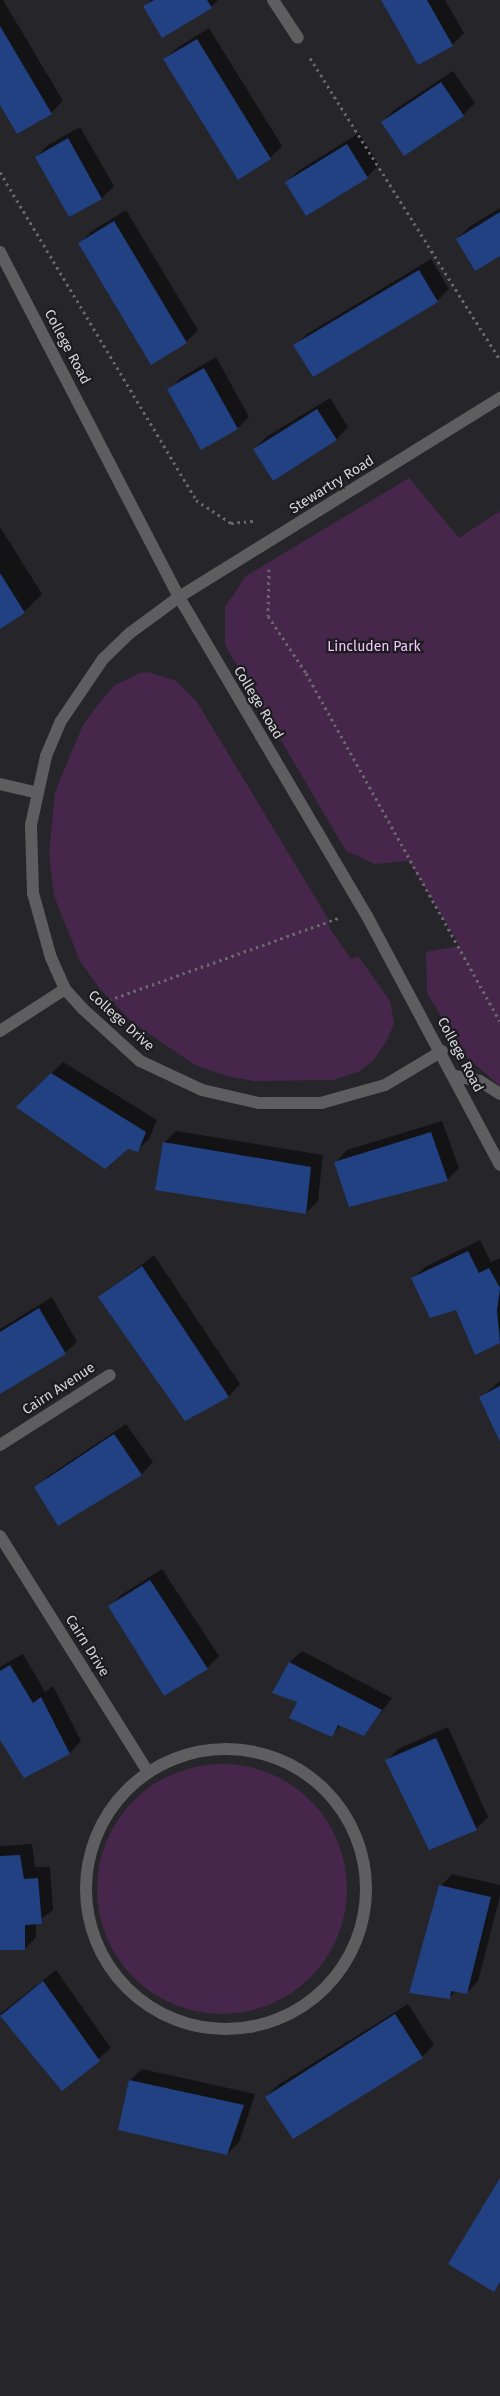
<!DOCTYPE html>
<style>
body{margin:0}
#map{position:relative;width:500px;height:2396px;overflow:hidden;background:#25252a;font-family:"Fira Sans",sans-serif}
div>[style]{position:absolute}
.green>*{inset:0;background:#46274b}
.round{border-radius:50%}
.shadow>*{inset:0;background:#0007}
.building>*{inset:0;background:#214183}
.path>*{height:3px;margin-top:-1.5px;transform-origin:0;background:repeating-linear-gradient(90deg,#69696d 0 2.5px,transparent 0 6.5px)}
.service>*{height:12px;margin:-6px;padding:0 6px;transform-origin:6px;border-radius:6px;background:#5e5d5f}
.minor>*{height:12px;margin:-6px;padding:0 6px;transform-origin:6px;border-radius:6px;background:#5e5d5f}
.minor>.ring{margin:-6px;padding:0;box-sizing:content-box;background:none;border:12px solid #5e5d5f;border-radius:50%}
span{translate:-50% -50%;white-space:nowrap;text-align:center;line-height:1.15;-webkit-text-stroke:4.5px #1c1c20;paint-order:stroke}
.street-label{font-size:14px;color:#d8d8db}
.park-label{font-size:14px;color:#f6c7fc}
</style>
<div id="map">
<div class="green">
<i style="clip-path:polygon(409px 478px,459px 538px,500px 511px,500px 1086px,465px 1056px,427px 993px,426px 952px,460px 946px,409px 861px,375px 864px,346px 851px,225px 645px,225px 607px,246px 576px)"></i>
<i style="clip-path:polygon(148px 672px,176px 681px,197px 702px,327px 917px,330px 929px,351px 959px,358px 956px,390px 1001px,394px 1024px,387px 1040px,373px 1061px,358px 1072px,333px 1080px,254px 1081px,230px 1077px,195px 1065px,132px 1022px,100px 989px,80px 961px,54px 896px,49px 854px,55px 792px,83px 725px,100px 702px,115px 685px,140px 673px)"></i>
<i class="round" style="left:97px;top:1764px;width:250px;height:250px"></i>
</div>
<div class="shadow">
<i style="clip-path:polygon(0 0,3px 0,63px 101px,51px 113px,0 103px)"></i>
<i style="clip-path:polygon(151px 0,218px 0,211px 7px,145px 7px)"></i>
<i style="clip-path:polygon(383px 0,445px 0,464px 33px,452px 45px)"></i>
<i style="clip-path:polygon(209px 28px,282px 146px,270px 158px,238px 178px,165px 59px,177px 48px)"></i>
<i style="clip-path:polygon(453px 71px,475px 103px,463px 115px,382px 122px,394px 110px)"></i>
<i style="clip-path:polygon(80px 127px,114px 186px,102px 198px,69px 216px,36px 157px,48px 145px)"></i>
<i style="clip-path:polygon(359px 133px,379px 165px,367px 177px,287px 182px,298px 171px)"></i>
<i style="clip-path:polygon(500px 208px,500px 254px,457px 239px,469px 227px)"></i>
<i style="clip-path:polygon(126px 210px,198px 330px,186px 342px,80px 243px,92px 231px)"></i>
<i style="clip-path:polygon(431px 259px,449px 289px,437px 301px,313px 376px,295px 346px,307px 334px)"></i>
<i style="clip-path:polygon(216px 357px,249px 417px,238px 428px,169px 390px,180px 378px)"></i>
<i style="clip-path:polygon(330px 398px,348px 427px,337px 439px,274px 479px,255px 449px,266px 437px)"></i>
<i style="clip-path:polygon(0 527px,42px 594px,24px 612px,0 627px)"></i>
<i style="clip-path:polygon(63px 1062px,157px 1120px,149px 1139px,137px 1151px,18px 1107px)"></i>
<i style="clip-path:polygon(442px 1121px,459px 1168px,447px 1180px,336px 1162px,347px 1150px)"></i>
<i style="clip-path:polygon(176px 1131px,323px 1155px,318px 1201px,306px 1213px,164px 1143px)"></i>
<i style="clip-path:polygon(480px 1240px,491px 1262px,500px 1258px,500px 1341px,475px 1353px,456px 1309px,413px 1278px,425px 1267px)"></i>
<i style="clip-path:polygon(154px 1255px,240px 1384px,229px 1396px,186px 1419px,100px 1297px)"></i>
<i style="clip-path:polygon(52px 1297px,77px 1342px,65px 1353px,0 1393px,0 1329px)"></i>
<i style="clip-path:polygon(500px 1381px,500px 1439px,481px 1397px)"></i>
<i style="clip-path:polygon(126px 1424px,153px 1462px,142px 1474px,58px 1524px,36px 1488px,48px 1476px)"></i>
<i style="clip-path:polygon(162px 1569px,219px 1656px,207px 1668px,110px 1606px,121px 1595px)"></i>
<i style="clip-path:polygon(302px 1651px,392px 1698px,364px 1735px,341px 1725px,331px 1735px,299px 1702px,290px 1662px)"></i>
<i style="clip-path:polygon(23px 1654px,45px 1692px,53px 1686px,81px 1741px,70px 1753px,24px 1776px,0 1738px,0 1667px)"></i>
<i style="clip-path:polygon(448px 1727px,488px 1817px,476px 1829px,386px 1761px,398px 1749px)"></i>
<i style="clip-path:polygon(32px 1844px,35px 1867px,50px 1867px,53px 1910px,36px 1923px,36px 1937px,25px 1949px,0 1949px,0 1846px)"></i>
<i style="clip-path:polygon(452px 1874px,500px 1885px,500px 1896px,478px 1981px,466px 1993px,456px 1991px,449px 1998px,441px 1886px)"></i>
<i style="clip-path:polygon(56px 1970px,111px 2048px,62px 2090px,0 2014px)"></i>
<i style="clip-path:polygon(408px 2004px,434px 2045px,422px 2057px,293px 2137px,266px 2097px,278px 2085px)"></i>
<i style="clip-path:polygon(142px 2069px,255px 2094px,239px 2142px,227px 2154px,130px 2080px)"></i>
</div>
<div class="building">
<i style="clip-path:polygon(154px 0,207px 0,212px 8px,162px 38px,143px 6px)"></i>
<i style="clip-path:polygon(381px 0,427px 0,453px 46px,418px 65px)"></i>
<i style="clip-path:polygon(0 26px,52px 114px,17px 134px,0 105px)"></i>
<i style="clip-path:polygon(197px 39px,271px 159px,238px 180px,163px 59px)"></i>
<i style="clip-path:polygon(441px 82px,464px 116px,404px 156px,381px 122px)"></i>
<i style="clip-path:polygon(68px 138px,102px 199px,69px 217px,35px 157px)"></i>
<i style="clip-path:polygon(347px 144px,368px 178px,306px 216px,285px 182px)"></i>
<i style="clip-path:polygon(500px 212px,500px 256px,475px 271px,456px 239px)"></i>
<i style="clip-path:polygon(114px 221px,187px 343px,151px 365px,78px 243px)"></i>
<i style="clip-path:polygon(419px 270px,438px 302px,313px 377px,293px 345px)"></i>
<i style="clip-path:polygon(204px 368px,238px 429px,201px 450px,167px 389px)"></i>
<i style="clip-path:polygon(317px 409px,337px 440px,273px 481px,253px 449px)"></i>
<i style="clip-path:polygon(0 573px,25px 613px,0 629px)"></i>
<i style="clip-path:polygon(51px 1073px,146px 1132px,138px 1152px,128px 1149px,105px 1169px,16px 1107px)"></i>
<i style="clip-path:polygon(431px 1132px,448px 1181px,349px 1207px,334px 1162px)"></i>
<i style="clip-path:polygon(163px 1142px,311px 1167px,306px 1214px,155px 1190px)"></i>
<i style="clip-path:polygon(468px 1251px,479px 1273px,489px 1268px,500px 1288px,497px 1310px,500px 1343px,475px 1355px,456px 1310px,430px 1318px,411px 1278px)"></i>
<i style="clip-path:polygon(142px 1266px,229px 1397px,185px 1421px,98px 1297px)"></i>
<i style="clip-path:polygon(39px 1308px,66px 1354px,0 1394px,0 1332px)"></i>
<i style="clip-path:polygon(500px 1386px,500px 1442px,479px 1397px)"></i>
<i style="clip-path:polygon(114px 1434px,142px 1475px,58px 1526px,34px 1487px)"></i>
<i style="clip-path:polygon(150px 1580px,208px 1669px,164px 1696px,108px 1606px)"></i>
<i style="clip-path:polygon(289px 1662px,382px 1710px,364px 1736px,338px 1725px,332px 1737px,289px 1718px,297px 1702px,272px 1693px)"></i>
<i style="clip-path:polygon(10px 1665px,33px 1703px,41px 1697px,70px 1754px,24px 1778px,0 1740px,0 1671px)"></i>
<i style="clip-path:polygon(436px 1738px,477px 1830px,429px 1850px,385px 1760px)"></i>
<i style="clip-path:polygon(20px 1855px,24px 1879px,38px 1878px,42px 1924px,25px 1925px,25px 1950px,0 1950px,0 1856px)"></i>
<i style="clip-path:polygon(439px 1885px,491px 1897px,467px 1994px,451px 1991px,450px 1999px,409px 1993px)"></i>
<i style="clip-path:polygon(43px 1981px,100px 2061px,62px 2091px,0 2016px)"></i>
<i style="clip-path:polygon(395px 2014px,423px 2058px,293px 2139px,265px 2097px)"></i>
<i style="clip-path:polygon(129px 2080px,244px 2105px,227px 2155px,118px 2130px)"></i>
<i style="clip-path:polygon(500px 2178px,500px 2282px,494px 2292px,448px 2264px)"></i>
</div>
<div class="path">
<i style="left:310px;top:58px;width:357px;rotate:57.8deg"></i>
<i style="left:0;top:172px;width:382px;rotate:59.1deg"></i>
<i style="left:196px;top:500px;width:42px;rotate:33.3deg"></i>
<i style="left:231px;top:523px;width:22px;rotate:-5deg"></i>
<i style="left:269px;top:569px;width:47px;rotate:91.2deg"></i>
<i style="left:268px;top:616px;width:69px;rotate:56.3deg"></i>
<i style="left:306px;top:673px;width:398px;rotate:60.9deg"></i>
<i style="left:109px;top:1000px;width:246px;rotate:-19.7deg"></i>
</div>
<div class="service">
<i style="left:0;top:784px;width:37px;rotate:13deg"></i>
<i style="left:455px;top:1076px;width:25px;rotate:11deg"></i>
<i style="left:480px;top:1081px;width:24px;rotate:33deg"></i>
</div>
<div class="minor">
<i style="left:273px;top:0;width:45px;rotate:56.7deg"></i>
<i style="left:0;top:252px;width:389px;rotate:62.6deg"></i>
<i style="left:179px;top:597px;width:370px;rotate:59.5deg"></i>
<i style="left:367px;top:916px;width:282px;rotate:61.9deg"></i>
<i style="left:0;top:1031px;width:77px;rotate:-32.9deg"></i>
<i style="left:442px;top:1051px;width:66px;rotate:149.2deg"></i>
<i style="left:385px;top:1085px;width:66px;rotate:164.3deg"></i>
<i style="left:321px;top:1103px;width:62px;rotate:180deg"></i>
<i style="left:259px;top:1103px;width:58px;rotate:-167.2deg"></i>
<i style="left:202px;top:1090px;width:68px;rotate:-154.9deg"></i>
<i style="left:140px;top:1061px;width:77px;rotate:-137.6deg"></i>
<i style="left:83px;top:1009px;width:27px;rotate:-132deg"></i>
<i style="left:65px;top:989px;width:34px;rotate:-114deg"></i>
<i style="left:51px;top:958px;width:67px;rotate:-105.5deg"></i>
<i style="left:33px;top:893px;width:68px;rotate:-91.7deg"></i>
<i style="left:31px;top:825px;width:71px;rotate:-77.7deg"></i>
<i style="left:46px;top:756px;width:38px;rotate:-67deg"></i>
<i style="left:61px;top:721px;width:75px;rotate:-55.9deg"></i>
<i style="left:103px;top:659px;width:37px;rotate:-44deg"></i>
<i style="left:130px;top:633px;width:61px;rotate:-36.3deg"></i>
<i style="left:179px;top:597px;width:378px;rotate:-31.8deg"></i>
<i style="left:0;top:1445px;width:130px;rotate:-32.5deg"></i>
<i style="left:0;top:1536px;width:279px;rotate:57.9deg"></i>
<i class="ring" style="left:86px;top:1749px;width:268px;height:268px"></i>
</div>
<div class="street-label">
<span style="left:67px;top:347px;rotate:62deg">College Road</span>
<span style="left:332px;top:485px;rotate:-32deg">Stewartry Road</span>
<span style="left:258px;top:703px;rotate:59deg">College Road</span>
<span style="left:121px;top:1021px;rotate:42deg">College Drive</span>
<span style="left:460px;top:1055px;rotate:62deg">College Road</span>
<span style="left:59px;top:1389px;rotate:-33deg">Cairn Avenue</span>
<span style="left:87px;top:1646px;rotate:58deg">Cairn Drive</span>
</div>
<div class="park-label">
<span style="left:374px;top:647px">Lincluden Park</span>
</div>
</div>
